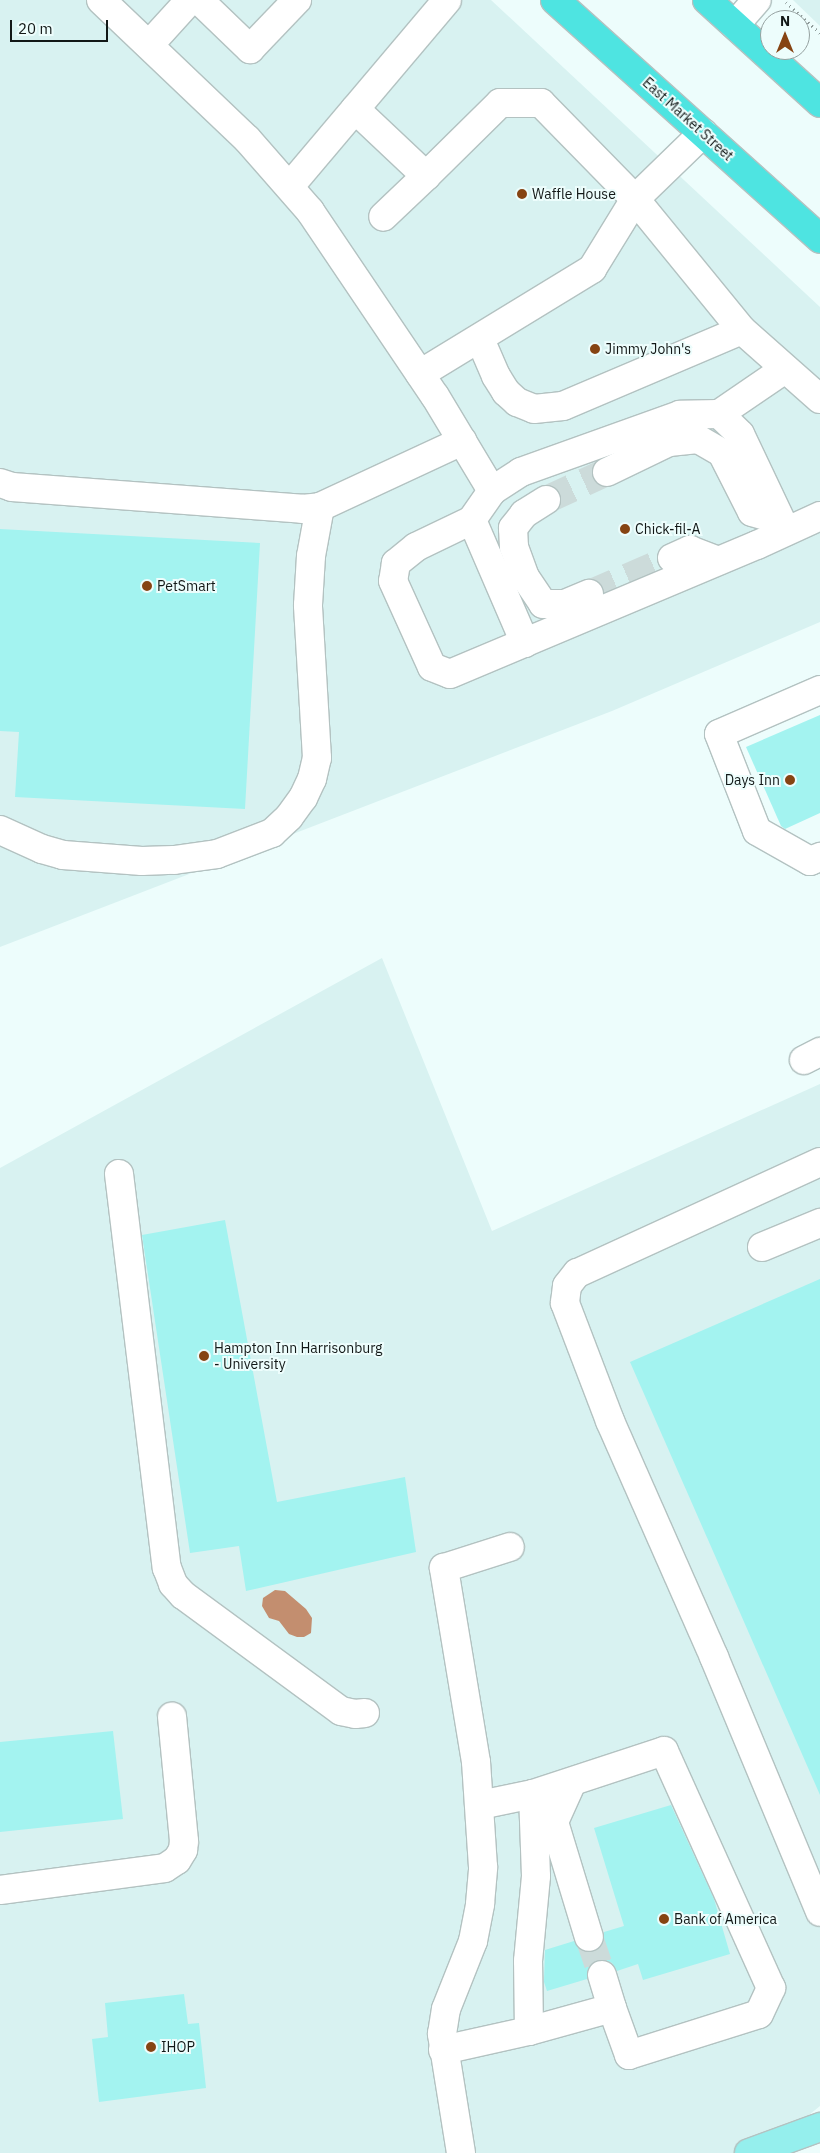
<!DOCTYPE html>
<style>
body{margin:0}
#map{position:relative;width:820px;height:2153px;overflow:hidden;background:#edfdfc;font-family:"IBM Plex Sans",sans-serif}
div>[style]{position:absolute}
.built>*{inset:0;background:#d8f2f1}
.water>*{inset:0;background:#c38e6f}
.building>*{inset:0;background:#a3f3f0}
.minor-tunnel>*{height:28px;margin-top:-14px;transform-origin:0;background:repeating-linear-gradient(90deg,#ccdbda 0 28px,transparent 0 42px)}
.path>*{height:3px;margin-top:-1.5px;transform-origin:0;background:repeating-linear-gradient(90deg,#8e9a99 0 1px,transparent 0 5px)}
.roads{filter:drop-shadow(1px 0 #b3c2c1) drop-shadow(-1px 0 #b3c2c1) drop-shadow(0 1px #b3c2c1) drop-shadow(0 -1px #b3c2c1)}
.minor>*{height:28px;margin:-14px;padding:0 14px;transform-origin:14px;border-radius:14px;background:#fff}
.major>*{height:28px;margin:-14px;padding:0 14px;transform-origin:14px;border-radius:14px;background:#95efed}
.highway>*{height:28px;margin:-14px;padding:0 14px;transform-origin:14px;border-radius:14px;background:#4ee4e1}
.dots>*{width:14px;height:14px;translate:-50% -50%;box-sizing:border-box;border:2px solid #edfdfc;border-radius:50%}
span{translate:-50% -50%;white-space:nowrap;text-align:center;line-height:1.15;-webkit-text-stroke:4px #edfdfc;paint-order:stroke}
.street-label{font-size:14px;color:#121817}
.poi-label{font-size:14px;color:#121817}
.left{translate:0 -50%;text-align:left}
.right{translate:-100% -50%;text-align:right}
.north{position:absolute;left:760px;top:10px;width:50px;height:50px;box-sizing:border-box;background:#edfdfc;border:1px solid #95a1a0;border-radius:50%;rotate:0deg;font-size:14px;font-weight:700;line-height:20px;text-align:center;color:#121817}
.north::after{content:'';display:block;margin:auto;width:18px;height:22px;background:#864413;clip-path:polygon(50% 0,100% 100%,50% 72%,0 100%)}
.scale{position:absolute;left:10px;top:20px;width:98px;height:22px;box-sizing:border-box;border:2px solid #121817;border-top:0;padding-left:6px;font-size:15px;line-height:18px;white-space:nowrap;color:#121817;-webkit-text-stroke:4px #edfdfc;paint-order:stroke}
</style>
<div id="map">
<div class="built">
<i style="clip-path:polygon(0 0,491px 0,820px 307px,820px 622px,612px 711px,0 947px)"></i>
<i style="clip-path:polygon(793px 0,820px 0,820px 26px)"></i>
<i style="clip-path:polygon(382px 958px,492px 1231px,820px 1084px,820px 2106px,762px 2153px,0 2153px,0 1168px)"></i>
</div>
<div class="water">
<i style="clip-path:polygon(275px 1590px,285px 1591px,306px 1609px,312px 1618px,311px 1633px,304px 1637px,297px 1637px,289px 1634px,279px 1621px,269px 1618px,262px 1606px,263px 1598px)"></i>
</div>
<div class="building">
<i style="clip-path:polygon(0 529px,260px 543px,245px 809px,15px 797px,19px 732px,0 731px)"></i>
<i style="clip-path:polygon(820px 715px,820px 813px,785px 829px,781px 826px,746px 747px)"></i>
<i style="clip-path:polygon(225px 1220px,277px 1502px,405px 1477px,416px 1552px,246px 1591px,239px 1546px,190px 1553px,142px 1235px)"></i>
<i style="clip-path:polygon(820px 1279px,820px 1795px,630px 1362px)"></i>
<i style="clip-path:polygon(113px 1731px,123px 1819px,0 1832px,0 1742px)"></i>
<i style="clip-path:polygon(671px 1805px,714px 1899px,730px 1954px,643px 1980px,638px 1964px,617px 1971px,612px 1963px,605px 1960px,598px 1960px,590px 1965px,587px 1972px,587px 1979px,547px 1991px,544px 1982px,545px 1950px,574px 1941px,578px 1948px,585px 1952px,594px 1952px,600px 1948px,604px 1941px,604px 1932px,624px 1926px,594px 1828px)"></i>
<i style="clip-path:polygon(184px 1994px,188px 2024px,199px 2023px,206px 2088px,99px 2102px,92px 2039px,108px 2037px,105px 2003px)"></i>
</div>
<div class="minor-tunnel">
<i style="left:546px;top:500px;width:67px;rotate:-24.7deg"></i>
<i style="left:589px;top:594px;width:90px;rotate:-23.4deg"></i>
<i style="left:589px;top:1937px;width:40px;rotate:71.1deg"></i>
</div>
<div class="path">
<i style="left:786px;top:2px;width:46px;rotate:42.4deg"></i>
</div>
<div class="roads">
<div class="minor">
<i style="left:101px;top:0;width:202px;rotate:43.6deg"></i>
<i style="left:247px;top:139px;width:96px;rotate:48.8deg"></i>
<i style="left:310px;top:211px;width:223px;rotate:56deg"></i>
<i style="left:435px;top:396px;width:111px;rotate:59deg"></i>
<i style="left:199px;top:0;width:71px;rotate:43.9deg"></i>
<i style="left:250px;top:49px;width:68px;rotate:-46.2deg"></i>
<i style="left:735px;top:25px;width:33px;rotate:-49deg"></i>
<i style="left:149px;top:45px;width:61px;rotate:-47.7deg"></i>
<i style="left:355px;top:109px;width:98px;rotate:43.3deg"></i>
<i style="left:426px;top:176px;width:59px;rotate:136.4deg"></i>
<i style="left:426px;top:176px;width:104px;rotate:-44.6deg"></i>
<i style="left:500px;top:103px;width:41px"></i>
<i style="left:541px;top:103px;width:134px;rotate:45.6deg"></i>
<i style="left:635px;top:199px;width:95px;rotate:-44.1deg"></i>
<i style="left:290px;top:186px;width:243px;rotate:-49.8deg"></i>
<i style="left:480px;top:339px;width:40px;rotate:66.6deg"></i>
<i style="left:496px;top:376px;width:19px;rotate:58deg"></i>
<i style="left:506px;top:392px;width:15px;rotate:42deg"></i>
<i style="left:517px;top:402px;width:18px;rotate:22deg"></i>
<i style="left:534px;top:409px;width:29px;rotate:-6deg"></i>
<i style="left:563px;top:406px;width:194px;rotate:-23deg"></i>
<i style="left:420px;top:374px;width:202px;rotate:-31.4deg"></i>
<i style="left:592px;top:269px;width:82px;rotate:-58.4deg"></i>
<i style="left:635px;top:199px;width:169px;rotate:50.8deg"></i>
<i style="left:742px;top:330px;width:104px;rotate:41.5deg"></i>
<i style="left:719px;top:414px;width:80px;rotate:-34.3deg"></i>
<i style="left:607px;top:472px;width:69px;rotate:-25.8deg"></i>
<i style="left:669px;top:442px;width:29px;rotate:-6deg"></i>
<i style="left:698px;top:439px;width:28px;rotate:30deg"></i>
<i style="left:722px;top:453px;width:66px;rotate:63deg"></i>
<i style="left:752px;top:512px;width:29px;rotate:16deg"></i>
<i style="left:0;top:483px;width:13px;rotate:18deg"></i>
<i style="left:12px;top:487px;width:291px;rotate:4.3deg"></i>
<i style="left:302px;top:509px;width:18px;rotate:-6deg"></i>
<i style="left:320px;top:507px;width:157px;rotate:-24.9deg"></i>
<i style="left:546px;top:500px;width:26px;rotate:148deg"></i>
<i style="left:524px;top:514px;width:18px;rotate:128deg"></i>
<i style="left:513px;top:528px;width:19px;rotate:87deg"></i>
<i style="left:514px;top:547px;width:32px;rotate:70deg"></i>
<i style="left:525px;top:577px;width:32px;rotate:56deg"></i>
<i style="left:543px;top:604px;width:22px"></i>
<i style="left:565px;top:604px;width:26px;rotate:-23deg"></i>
<i style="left:472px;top:520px;width:134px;rotate:66.7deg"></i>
<i style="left:786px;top:531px;width:107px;rotate:-115.4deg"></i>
<i style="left:740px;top:434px;width:29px;rotate:-136deg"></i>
<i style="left:719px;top:414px;width:39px;rotate:179deg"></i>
<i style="left:680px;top:415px;width:169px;rotate:160.3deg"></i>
<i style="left:521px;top:472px;width:35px;rotate:147deg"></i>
<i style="left:492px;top:491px;width:35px;rotate:125deg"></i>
<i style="left:472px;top:520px;width:62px;rotate:154.3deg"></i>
<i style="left:416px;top:547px;width:26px;rotate:141deg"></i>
<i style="left:396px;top:563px;width:18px;rotate:99deg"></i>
<i style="left:393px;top:581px;width:94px;rotate:65.6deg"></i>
<i style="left:432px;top:667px;width:19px;rotate:21deg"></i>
<i style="left:450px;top:674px;width:333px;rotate:-22.8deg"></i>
<i style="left:757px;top:545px;width:69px;rotate:-24.7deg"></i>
<i style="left:672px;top:558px;width:20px;rotate:-24deg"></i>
<i style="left:690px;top:550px;width:30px;rotate:21deg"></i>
<i style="left:820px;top:690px;width:110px;rotate:156.5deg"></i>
<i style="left:719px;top:734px;width:104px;rotate:68.6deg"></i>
<i style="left:757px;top:831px;width:61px;rotate:29.5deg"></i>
<i style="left:810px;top:861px;width:11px;rotate:-22deg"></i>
<i style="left:0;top:830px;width:46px;rotate:24.3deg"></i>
<i style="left:42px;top:849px;width:22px;rotate:16deg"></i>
<i style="left:63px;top:855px;width:79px;rotate:4.3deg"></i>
<i style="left:142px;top:861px;width:32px;rotate:-2deg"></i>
<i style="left:174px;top:860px;width:43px;rotate:-7.9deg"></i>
<i style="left:217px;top:854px;width:59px;rotate:-20.9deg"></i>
<i style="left:272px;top:833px;width:23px;rotate:-43deg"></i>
<i style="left:289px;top:817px;width:24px;rotate:-54deg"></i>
<i style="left:303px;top:798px;width:21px;rotate:-65deg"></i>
<i style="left:312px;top:779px;width:22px;rotate:-77deg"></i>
<i style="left:317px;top:758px;width:153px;rotate:-93.4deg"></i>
<i style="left:308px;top:605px;width:49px;rotate:-86.5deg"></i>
<i style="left:311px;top:556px;width:50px;rotate:-79.6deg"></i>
<i style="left:804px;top:1060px;width:18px;rotate:-27deg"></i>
<i style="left:820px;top:1162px;width:267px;rotate:155.4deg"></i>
<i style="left:577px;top:1273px;width:16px;rotate:128deg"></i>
<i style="left:567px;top:1286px;width:17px;rotate:97deg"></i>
<i style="left:565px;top:1303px;width:126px;rotate:69.1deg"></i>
<i style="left:610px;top:1421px;width:258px;rotate:66.2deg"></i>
<i style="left:714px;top:1657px;width:276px;rotate:67.4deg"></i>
<i style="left:119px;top:1174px;width:397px;rotate:83.1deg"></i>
<i style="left:167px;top:1568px;width:17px;rotate:69deg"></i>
<i style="left:173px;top:1584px;width:15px;rotate:48deg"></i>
<i style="left:183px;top:1595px;width:196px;rotate:36.3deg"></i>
<i style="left:341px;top:1711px;width:14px;rotate:12deg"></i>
<i style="left:355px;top:1714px;width:10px;rotate:-6deg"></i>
<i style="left:762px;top:1247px;width:63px;rotate:-22.5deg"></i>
<i style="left:572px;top:1782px;width:44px;rotate:114.2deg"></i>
<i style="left:554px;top:1822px;width:120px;rotate:73.1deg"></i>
<i style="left:0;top:1890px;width:166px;rotate:-7.6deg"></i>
<i style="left:165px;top:1868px;width:14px;rotate:-34deg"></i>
<i style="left:177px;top:1860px;width:12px;rotate:-59deg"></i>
<i style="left:183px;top:1850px;width:9px;rotate:-84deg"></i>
<i style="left:184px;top:1841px;width:125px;rotate:-95.5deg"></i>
<i style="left:602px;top:1975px;width:34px;rotate:73deg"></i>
<i style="left:529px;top:2031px;width:70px;rotate:-90.8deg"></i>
<i style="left:528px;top:1961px;width:85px;rotate:-84.6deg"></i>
<i style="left:536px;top:1876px;width:82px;rotate:-92.1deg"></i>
<i style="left:443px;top:2050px;width:88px;rotate:-12.5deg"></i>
<i style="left:529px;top:2031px;width:86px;rotate:-15.5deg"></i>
<i style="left:612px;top:2008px;width:50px;rotate:70.1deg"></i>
<i style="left:629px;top:2055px;width:136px;rotate:-17.5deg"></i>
<i style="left:759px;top:2014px;width:29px;rotate:-65deg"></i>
<i style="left:771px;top:1988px;width:260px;rotate:-114.3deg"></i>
<i style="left:664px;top:1751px;width:138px;rotate:161.8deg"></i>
<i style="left:533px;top:1794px;width:54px;rotate:168.3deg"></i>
<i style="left:461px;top:2153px;width:121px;rotate:-99.1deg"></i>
<i style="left:442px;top:2034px;width:25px;rotate:-81deg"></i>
<i style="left:446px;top:2009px;width:73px;rotate:-68.3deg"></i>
<i style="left:473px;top:1941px;width:38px;rotate:-79deg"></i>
<i style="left:480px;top:1904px;width:37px;rotate:-85deg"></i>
<i style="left:483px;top:1867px;width:105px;rotate:-93.8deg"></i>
<i style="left:476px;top:1762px;width:197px;rotate:-99.4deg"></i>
<i style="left:444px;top:1568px;width:69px;rotate:-17.7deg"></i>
</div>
<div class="major">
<i style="left:749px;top:2153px;width:76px;rotate:-20.1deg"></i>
</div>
<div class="highway">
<i style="left:555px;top:0;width:357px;rotate:42deg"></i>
<i style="left:707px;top:0;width:153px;rotate:42.3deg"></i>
</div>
</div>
<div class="dots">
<i style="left:522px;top:194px;background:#864413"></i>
<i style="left:595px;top:349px;background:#864413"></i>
<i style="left:625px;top:529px;background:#864413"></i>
<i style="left:147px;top:586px;background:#864413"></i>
<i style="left:790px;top:780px;background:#864413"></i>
<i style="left:204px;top:1356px;background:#864413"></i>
<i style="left:664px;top:1919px;background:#864413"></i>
<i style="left:151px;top:2047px;background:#864413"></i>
</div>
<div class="street-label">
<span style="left:688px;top:119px;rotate:42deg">East Market Street</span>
</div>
<div class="poi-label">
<span class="left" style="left:532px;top:194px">Waffle House</span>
<span class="left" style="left:605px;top:349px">Jimmy John's</span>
<span class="left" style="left:635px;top:529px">Chick-fil-A</span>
<span class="left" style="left:157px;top:586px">PetSmart</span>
<span class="right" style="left:780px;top:780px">Days Inn</span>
<span class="left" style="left:214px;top:1356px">Hampton Inn Harrisonburg<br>- University</span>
<span class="left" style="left:674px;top:1919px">Bank of America</span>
<span class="left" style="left:161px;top:2047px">IHOP</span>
</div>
<div class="north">N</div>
<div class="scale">20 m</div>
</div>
